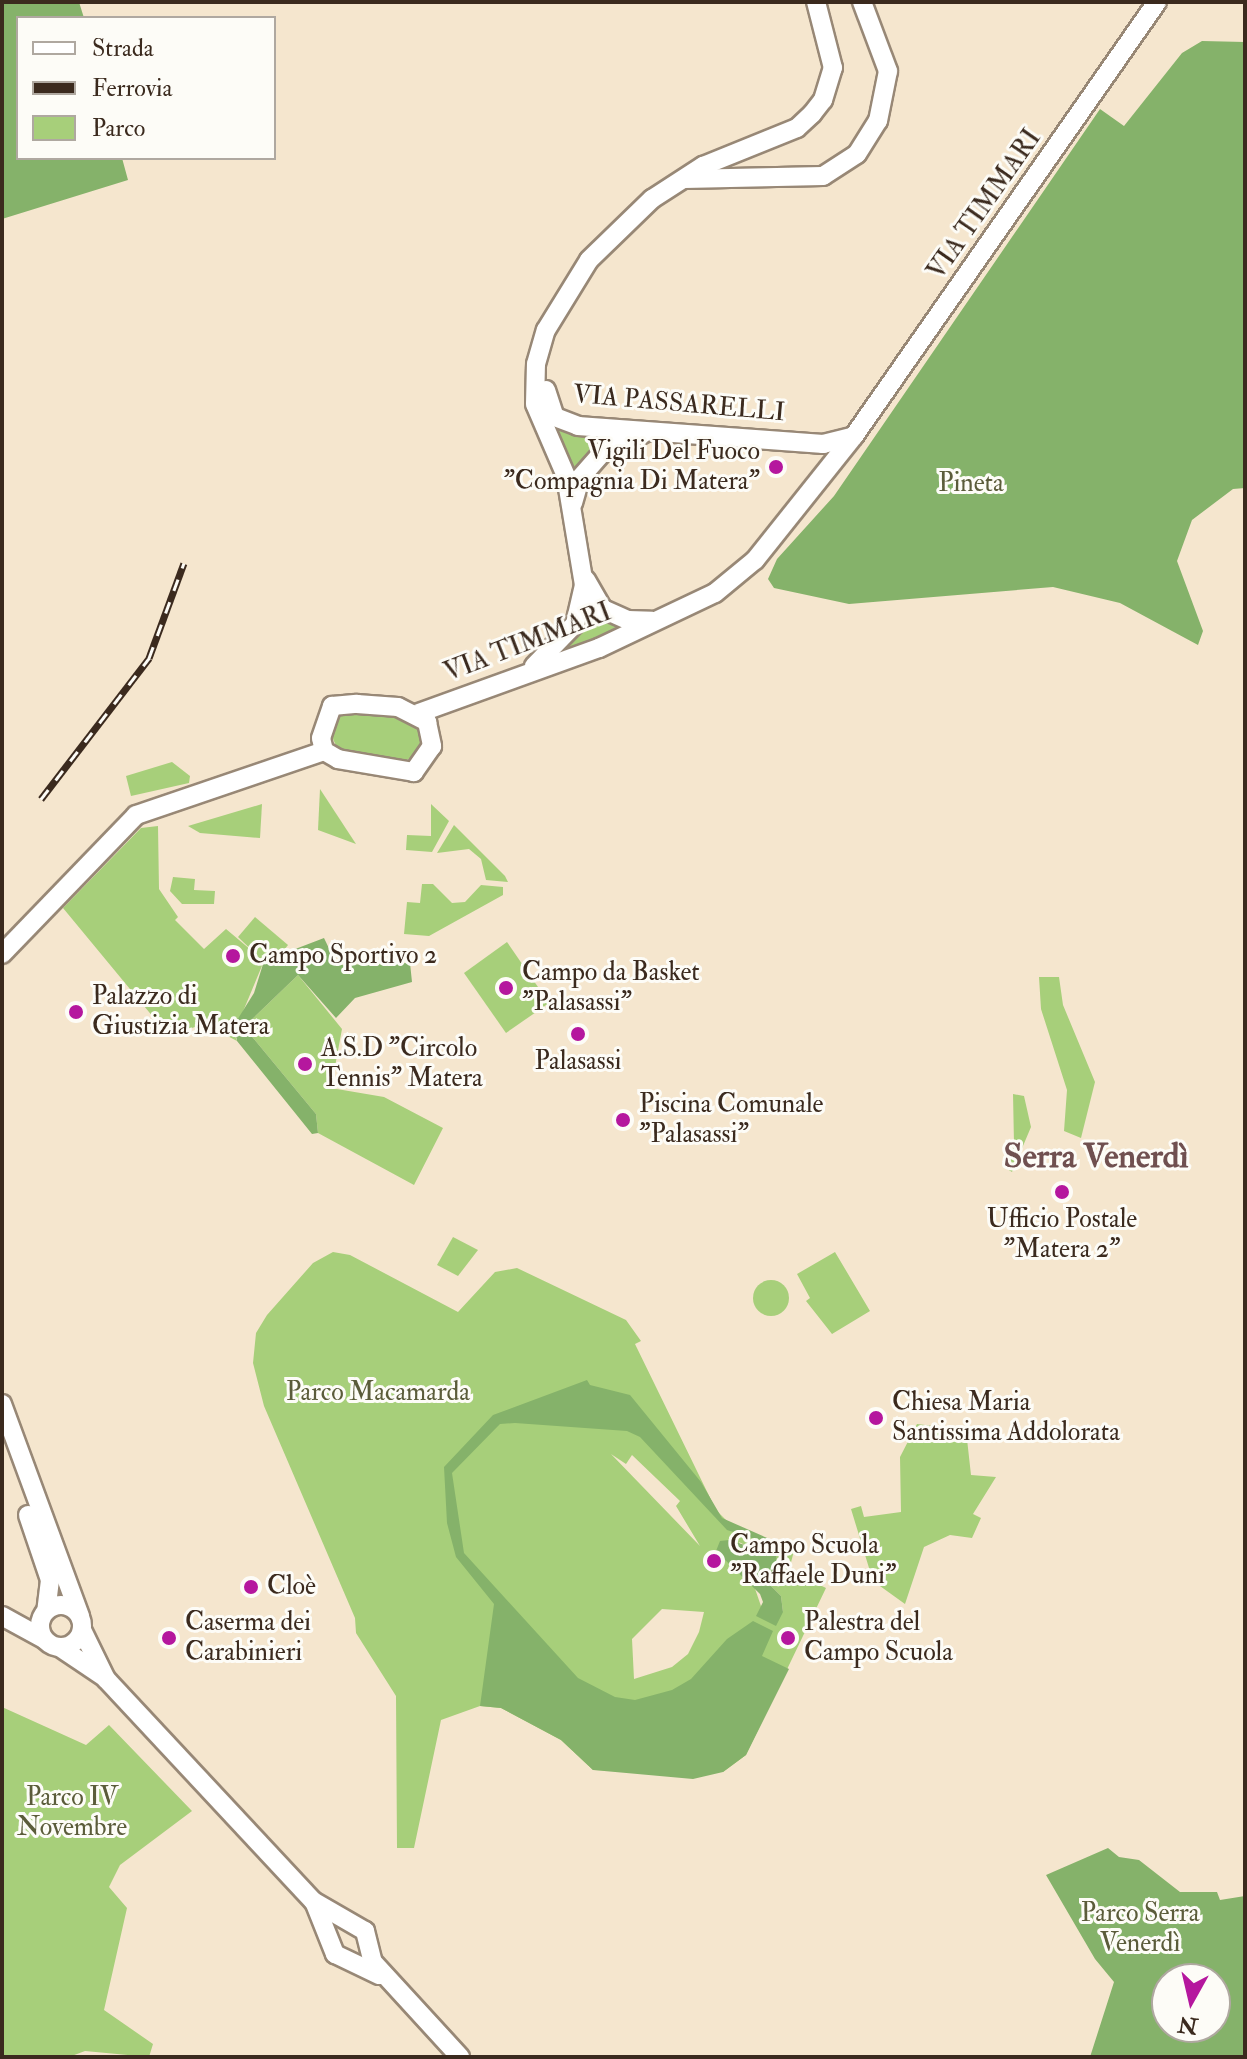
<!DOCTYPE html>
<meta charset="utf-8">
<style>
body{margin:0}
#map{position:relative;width:1247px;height:2059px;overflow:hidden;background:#f5e6ce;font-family:"IM FELL Double Pica",serif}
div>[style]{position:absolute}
.green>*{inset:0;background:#a7cf7a}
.round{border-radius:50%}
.forest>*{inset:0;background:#85b26a}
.roads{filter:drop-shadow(2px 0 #988876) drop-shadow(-2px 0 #988876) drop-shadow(0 2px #988876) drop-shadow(0 -2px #988876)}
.secondary>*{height:18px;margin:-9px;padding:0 9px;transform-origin:9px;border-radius:9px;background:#fff}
.secondary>.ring{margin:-9px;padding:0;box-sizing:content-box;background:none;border:18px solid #fff;border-radius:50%}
.rail>*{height:7px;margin-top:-3.5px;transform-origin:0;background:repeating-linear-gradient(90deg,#fdfcf7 0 12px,#3b2a1e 0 24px);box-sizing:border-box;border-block:2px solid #3b2a1e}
.dots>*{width:22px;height:22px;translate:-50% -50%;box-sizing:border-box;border:4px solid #fdfcf7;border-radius:50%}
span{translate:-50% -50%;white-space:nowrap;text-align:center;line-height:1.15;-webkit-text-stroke:6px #fdfcf7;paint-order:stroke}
.street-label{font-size:26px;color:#3b2a1e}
.poi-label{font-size:26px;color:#3b2a1e}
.right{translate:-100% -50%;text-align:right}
.left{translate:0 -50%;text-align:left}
.park-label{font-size:26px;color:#5b5c3a}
.district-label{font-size:34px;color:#705050;font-weight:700}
.frame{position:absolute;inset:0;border:4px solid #3b2a1e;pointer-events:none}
.legend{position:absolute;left:16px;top:16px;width:260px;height:144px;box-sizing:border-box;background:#fdfcf7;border:2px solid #afa8a0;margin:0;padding:10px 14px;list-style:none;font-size:24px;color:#3b2a1e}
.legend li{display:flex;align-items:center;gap:16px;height:40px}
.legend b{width:40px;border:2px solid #afa8a0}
.north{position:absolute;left:1151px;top:1963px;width:80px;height:80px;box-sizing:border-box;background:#fdfcf7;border:2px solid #afa8a0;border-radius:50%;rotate:188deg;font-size:22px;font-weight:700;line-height:32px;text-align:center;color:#3b2a1e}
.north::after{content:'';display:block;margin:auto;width:28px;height:36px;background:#b5179e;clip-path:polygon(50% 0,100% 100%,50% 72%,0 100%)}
</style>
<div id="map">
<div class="green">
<i style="clip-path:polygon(553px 426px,572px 433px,618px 433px,572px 476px)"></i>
<i style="clip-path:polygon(588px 598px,632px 626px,555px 657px,580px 629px)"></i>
<i style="clip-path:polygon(358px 710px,405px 716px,422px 734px,418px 752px,403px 763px,337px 748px,330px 732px,335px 718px)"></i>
<i style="clip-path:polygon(172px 762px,190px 776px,189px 783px,131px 796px,126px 776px)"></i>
<i style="clip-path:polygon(320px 789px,356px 844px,318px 830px)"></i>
<i style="clip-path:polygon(262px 804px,260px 838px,200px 833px,188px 826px)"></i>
<i style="clip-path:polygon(431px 804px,449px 821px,432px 852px,406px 850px,407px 835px,431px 836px)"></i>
<i style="clip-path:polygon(454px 825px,505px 876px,508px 882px,486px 880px,481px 859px,469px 849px,437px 853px)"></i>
<i style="clip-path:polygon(158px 826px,159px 889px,178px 917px,175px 920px,204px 949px,226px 929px,264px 961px,234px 1033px,237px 1041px,205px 1024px,182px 1031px,174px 1028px,168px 1035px,63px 908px,141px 828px)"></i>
<i style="clip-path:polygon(173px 877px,195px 879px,194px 890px,215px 891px,214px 904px,182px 904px,170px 891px)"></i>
<i style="clip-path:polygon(422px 884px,433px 884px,452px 903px,465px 902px,481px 885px,503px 887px,503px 895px,429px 936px,404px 934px,407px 902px,420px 903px)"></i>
<i style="clip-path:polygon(255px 917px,288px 945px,281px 954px,262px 960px,238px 937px)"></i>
<i style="clip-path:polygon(507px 942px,549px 1003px,506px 1033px,464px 973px)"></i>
<i style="clip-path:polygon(298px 975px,342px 1029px,331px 1088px,384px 1097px,443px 1128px,414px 1185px,318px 1133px,316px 1114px,244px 1027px)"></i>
<i style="clip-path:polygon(1039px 977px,1059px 977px,1063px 1005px,1095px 1082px,1081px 1138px,1064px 1131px,1067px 1090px,1041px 1009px)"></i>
<i style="clip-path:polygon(1013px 1094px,1024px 1096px,1031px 1127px,1012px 1172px,1007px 1169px,1014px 1144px)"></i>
<i style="clip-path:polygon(453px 1237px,478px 1250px,458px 1276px,437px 1265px)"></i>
<i style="clip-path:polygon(evenodd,333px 1252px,350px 1255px,458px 1312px,495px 1272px,517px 1268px,626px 1320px,641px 1341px,635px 1344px,716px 1510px,731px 1525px,794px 1551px,789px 1570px,826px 1588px,746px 1755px,723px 1772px,593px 1770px,561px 1740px,501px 1708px,480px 1706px,441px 1720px,414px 1848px,397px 1848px,396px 1696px,356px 1633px,355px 1618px,264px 1406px,253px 1363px,256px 1333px,267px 1315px,313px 1263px,333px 1252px,611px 1454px,626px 1464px,632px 1455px,680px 1501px,676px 1506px,700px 1546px,611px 1454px,333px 1252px,739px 1542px,774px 1560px,777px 1571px,765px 1580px,781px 1596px,783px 1612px,762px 1609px,739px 1542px,333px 1252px,662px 1609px,704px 1612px,699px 1632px,688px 1654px,672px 1667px,634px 1679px,632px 1639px,662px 1609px)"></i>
<i style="clip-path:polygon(835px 1252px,870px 1311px,832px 1334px,806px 1301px,810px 1298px,797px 1274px)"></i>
<i class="round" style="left:753px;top:1280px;width:36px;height:36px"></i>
<i style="clip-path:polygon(917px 1424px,966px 1430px,971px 1475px,996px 1477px,973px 1514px,981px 1518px,972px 1538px,950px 1535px,924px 1547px,905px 1604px,873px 1581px,851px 1509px,861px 1506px,864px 1517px,901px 1512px,900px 1457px)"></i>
<i style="clip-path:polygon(2px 1707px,86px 1745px,109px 1725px,192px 1811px,120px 1865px,109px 1887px,127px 1908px,104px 2010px,153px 2044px,149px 2057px,85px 2051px,69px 2057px,2px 2057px)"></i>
</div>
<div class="forest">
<i style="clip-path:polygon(2px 2px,79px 2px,84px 18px,18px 18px,18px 158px,122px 158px,128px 180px,2px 219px)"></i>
<i style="clip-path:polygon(1202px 41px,1245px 42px,1245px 488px,1233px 489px,1192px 520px,1177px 561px,1203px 631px,1198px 645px,1120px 603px,1053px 587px,849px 604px,774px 588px,768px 579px,777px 559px,834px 496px,1100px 109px,1124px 126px,1182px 53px)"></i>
<i style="clip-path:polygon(324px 938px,337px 965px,410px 963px,412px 982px,355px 998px,336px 1018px,298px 975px,244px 1027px,316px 1114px,318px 1133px,312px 1134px,237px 1041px,234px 1025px,254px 993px,264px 961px)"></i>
<i style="clip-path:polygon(587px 1380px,590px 1385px,630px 1395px,701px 1482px,722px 1518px,774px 1541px,773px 1545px,727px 1530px,640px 1437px,627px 1431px,515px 1423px,500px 1424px,452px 1473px,464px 1553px,578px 1678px,615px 1697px,635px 1700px,672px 1690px,691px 1679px,727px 1639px,753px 1621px,773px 1631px,762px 1656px,789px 1669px,746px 1755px,723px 1772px,693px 1779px,593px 1770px,561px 1740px,501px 1708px,480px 1706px,494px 1604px,456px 1557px,447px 1523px,444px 1467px,493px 1415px)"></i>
<i style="clip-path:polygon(729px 1540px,776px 1555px,778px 1574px,765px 1580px,781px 1596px,783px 1612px,776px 1626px,756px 1616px,763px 1602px,760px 1594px,716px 1551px,720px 1541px)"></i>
<i style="clip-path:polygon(evenodd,1108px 1848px,1119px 1857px,1139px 1860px,1180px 1892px,1217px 1892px,1220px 1900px,1245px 1896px,1245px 2057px,1090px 2057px,1114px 1982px,1095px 1959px,1046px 1875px,1108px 1848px,1167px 1979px,1215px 1979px,1215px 2027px,1167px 2027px,1167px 1979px)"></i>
</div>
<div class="roads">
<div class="secondary">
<i style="left:684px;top:179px;width:139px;rotate:-1.2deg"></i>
<i style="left:823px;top:176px;width:40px;rotate:-32.9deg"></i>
<i style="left:857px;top:154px;width:39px;rotate:-58deg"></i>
<i style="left:878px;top:121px;width:51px;rotate:-78.7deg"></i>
<i style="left:888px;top:71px;width:74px;rotate:-110.6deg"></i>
<i style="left:546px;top:390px;width:28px;rotate:72deg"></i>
<i style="left:555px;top:417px;width:25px;rotate:21deg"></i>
<i style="left:578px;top:426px;width:246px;rotate:4.2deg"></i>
<i style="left:823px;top:444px;width:29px;rotate:-14deg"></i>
<i style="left:573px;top:503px;width:26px;rotate:-74deg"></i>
<i style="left:580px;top:478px;width:45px;rotate:-48.6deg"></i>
<i style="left:610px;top:444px;width:34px;rotate:-17deg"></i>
<i style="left:586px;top:580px;width:34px;rotate:60deg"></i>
<i style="left:603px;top:609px;width:27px;rotate:24deg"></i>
<i style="left:628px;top:620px;width:24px;rotate:2deg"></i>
<i style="left:534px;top:666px;width:59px;rotate:-45.7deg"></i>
<i style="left:575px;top:624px;width:40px;rotate:-77deg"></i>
<i style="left:584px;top:585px;width:110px;rotate:-99.4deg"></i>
<i style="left:566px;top:476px;width:78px;rotate:-113.3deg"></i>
<i style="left:535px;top:404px;width:40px;rotate:-88.6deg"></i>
<i style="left:536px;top:364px;width:35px;rotate:-74deg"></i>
<i style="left:546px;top:330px;width:82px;rotate:-58.4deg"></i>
<i style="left:589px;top:260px;width:88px;rotate:-44.1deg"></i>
<i style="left:652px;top:199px;width:61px;rotate:-32.9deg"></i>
<i style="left:703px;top:166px;width:101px;rotate:-22deg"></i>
<i style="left:797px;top:128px;width:21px;rotate:-43deg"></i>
<i style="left:812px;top:114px;width:18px;rotate:-52deg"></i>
<i style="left:823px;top:100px;width:34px;rotate:-73deg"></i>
<i style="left:833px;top:68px;width:68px;rotate:-104.4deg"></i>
<i style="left:357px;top:704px;width:41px;rotate:4.2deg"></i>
<i style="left:398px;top:707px;width:33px;rotate:27deg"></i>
<i style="left:427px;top:722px;width:25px;rotate:78deg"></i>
<i style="left:432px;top:746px;width:32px;rotate:125deg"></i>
<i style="left:414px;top:772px;width:77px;rotate:-170.3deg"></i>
<i style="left:338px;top:759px;width:16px;rotate:-150deg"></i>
<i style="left:324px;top:751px;width:13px;rotate:-103deg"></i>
<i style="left:321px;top:738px;width:34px;rotate:-71deg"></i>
<i style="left:332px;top:706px;width:25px;rotate:-5deg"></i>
<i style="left:419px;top:713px;width:191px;rotate:-19.9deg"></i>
<i style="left:599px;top:648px;width:128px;rotate:-25.4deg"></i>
<i style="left:715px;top:593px;width:52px;rotate:-39.5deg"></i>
<i style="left:755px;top:560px;width:159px;rotate:-51.4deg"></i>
<i style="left:854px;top:436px;width:529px;rotate:-55.08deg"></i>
<i style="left:2px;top:954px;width:193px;rotate:-46deg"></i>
<i style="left:136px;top:815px;width:199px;rotate:-18.8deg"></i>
<i style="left:2px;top:1404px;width:226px;rotate:69.8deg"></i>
<i style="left:28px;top:1515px;width:69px;rotate:71.3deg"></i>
<i style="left:50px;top:1580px;width:31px;rotate:97deg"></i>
<i class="ring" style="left:40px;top:1605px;width:24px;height:24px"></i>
<i style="left:2px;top:1616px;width:48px;rotate:28.7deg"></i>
<i style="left:82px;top:1630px;width:55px;rotate:63.9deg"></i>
<i style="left:106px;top:1679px;width:304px;rotate:47deg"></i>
<i style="left:313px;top:1901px;width:60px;rotate:30deg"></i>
<i style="left:365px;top:1931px;width:32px;rotate:76deg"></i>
<i style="left:373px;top:1962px;width:129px;rotate:47.5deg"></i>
<i style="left:61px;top:1648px;width:52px;rotate:34deg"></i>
<i style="left:315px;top:1904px;width:54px;rotate:68.2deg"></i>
<i style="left:335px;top:1954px;width:49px;rotate:25.5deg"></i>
</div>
</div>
<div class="rail">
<i style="left:41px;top:799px;width:178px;rotate:-52.5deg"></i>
<i style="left:149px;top:658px;width:101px;rotate:-69.8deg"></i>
</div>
<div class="dots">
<i style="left:776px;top:467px;background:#b5179e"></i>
<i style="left:233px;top:956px;background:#b5179e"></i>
<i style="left:506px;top:988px;background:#b5179e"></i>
<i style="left:76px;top:1012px;background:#b5179e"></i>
<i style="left:578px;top:1034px;background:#b5179e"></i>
<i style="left:305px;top:1064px;background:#b5179e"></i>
<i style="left:623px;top:1120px;background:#b5179e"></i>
<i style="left:1062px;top:1192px;background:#b5179e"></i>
<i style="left:876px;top:1418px;background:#b5179e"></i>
<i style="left:714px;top:1561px;background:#b5179e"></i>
<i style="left:251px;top:1587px;background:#b5179e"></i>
<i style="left:169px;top:1638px;background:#b5179e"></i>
<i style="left:788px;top:1638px;background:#b5179e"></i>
</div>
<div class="street-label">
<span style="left:985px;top:205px;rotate:-55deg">VIA TIMMARI</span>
<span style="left:679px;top:404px;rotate:5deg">VIA PASSARELLI</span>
<span style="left:528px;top:643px;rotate:-21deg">VIA TIMMARI</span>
</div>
<div class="poi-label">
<span class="right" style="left:760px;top:467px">Vigili Del Fuoco<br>"Compagnia Di Matera"</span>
<span class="left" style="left:249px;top:956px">Campo Sportivo 2</span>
<span class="left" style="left:522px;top:988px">Campo da Basket<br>"Palasassi"</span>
<span class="left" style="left:92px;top:1012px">Palazzo di<br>Giustizia Matera</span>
<span class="left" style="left:321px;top:1064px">A.S.D "Circolo<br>Tennis" Matera</span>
<span style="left:578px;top:1062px">Palasassi</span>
<span class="left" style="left:639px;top:1120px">Piscina Comunale<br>"Palasassi"</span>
<span style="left:1062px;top:1235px">Ufficio Postale<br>"Matera 2"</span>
<span class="left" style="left:892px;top:1418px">Chiesa Maria<br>Santissima Addolorata</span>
<span class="left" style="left:730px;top:1561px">Campo Scuola<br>"Raffaele Duni"</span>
<span class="left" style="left:267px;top:1587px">Cloè</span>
<span class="left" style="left:185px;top:1638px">Caserma dei<br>Carabinieri</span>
<span class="left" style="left:804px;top:1638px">Palestra del<br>Campo Scuola</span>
</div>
<div class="park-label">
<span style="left:971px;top:484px">Pineta</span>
<span style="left:378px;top:1393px">Parco Macamarda</span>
<span style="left:72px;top:1813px">Parco IV<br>Novembre</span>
<span style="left:1140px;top:1929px">Parco Serra<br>Venerdì</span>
</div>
<div class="district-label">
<span style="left:1096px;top:1157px">Serra Venerdì</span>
</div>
<div class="frame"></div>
<ul class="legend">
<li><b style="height:10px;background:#fff"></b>Strada</li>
<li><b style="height:10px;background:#3b2a1e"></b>Ferrovia</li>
<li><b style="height:22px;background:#a7cf7a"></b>Parco</li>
</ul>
<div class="north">N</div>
</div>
